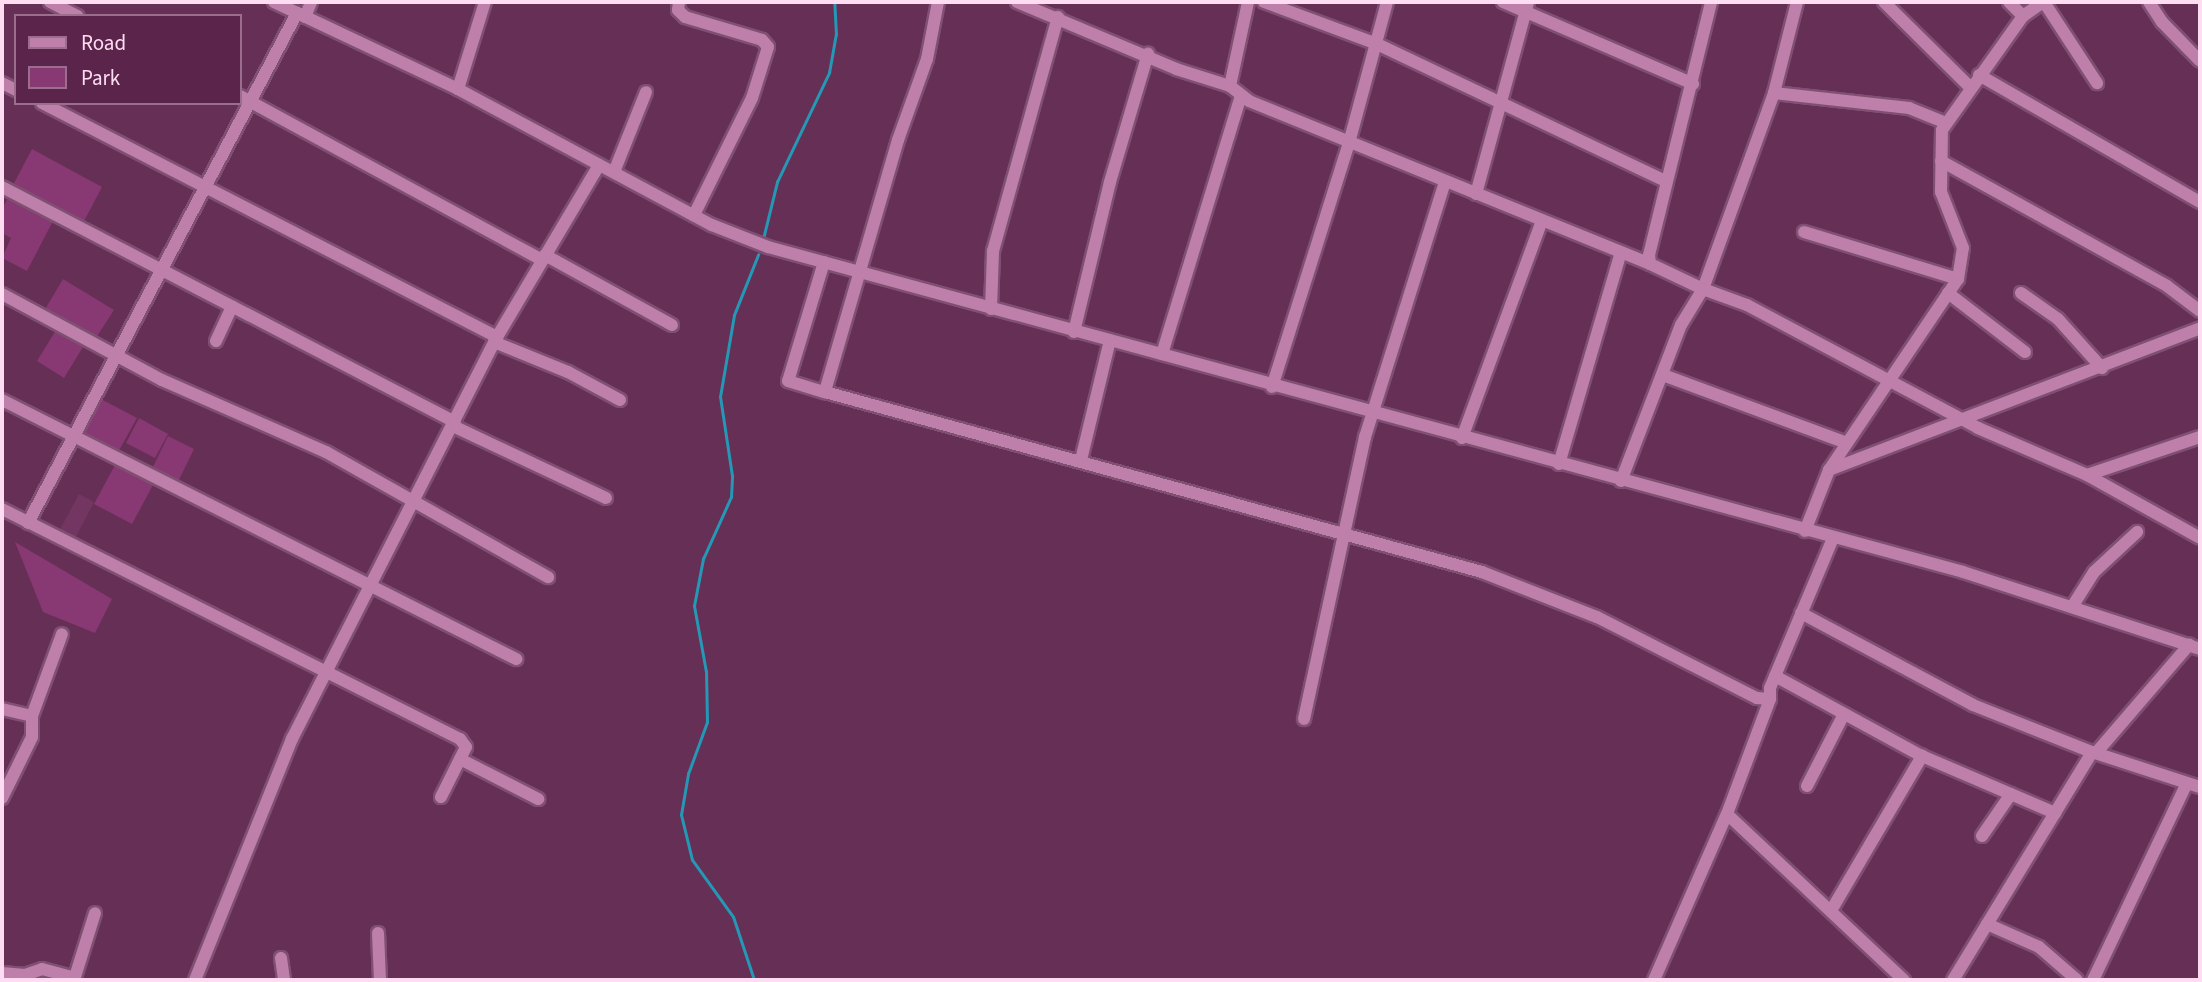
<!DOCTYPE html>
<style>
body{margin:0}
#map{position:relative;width:2202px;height:982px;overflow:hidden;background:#662f56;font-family:"Source Sans 3",sans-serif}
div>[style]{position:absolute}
.built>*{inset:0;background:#733561}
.green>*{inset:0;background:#883872}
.stream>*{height:2.5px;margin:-1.25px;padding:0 1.25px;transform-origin:1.25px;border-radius:1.25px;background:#2498b5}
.roads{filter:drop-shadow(2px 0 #7f5072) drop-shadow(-2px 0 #7f5072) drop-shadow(0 2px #7f5072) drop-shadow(0 -2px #7f5072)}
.minor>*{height:12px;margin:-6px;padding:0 6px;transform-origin:6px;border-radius:6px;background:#be7faa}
span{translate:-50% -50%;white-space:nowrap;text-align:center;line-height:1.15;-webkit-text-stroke:5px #5a244b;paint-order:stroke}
.frame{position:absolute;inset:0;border:4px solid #fedcf2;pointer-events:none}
.legend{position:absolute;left:14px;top:14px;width:228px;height:91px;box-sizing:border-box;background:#5a244b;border:2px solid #9c6e8e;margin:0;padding:9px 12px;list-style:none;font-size:21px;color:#fedcf2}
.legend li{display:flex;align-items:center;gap:14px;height:35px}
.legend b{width:35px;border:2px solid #9c6e8e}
</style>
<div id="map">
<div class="built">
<i style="clip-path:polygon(79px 494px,94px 502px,74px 541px,58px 533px)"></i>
</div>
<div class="green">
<i style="clip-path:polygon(32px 149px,102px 187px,83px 223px,13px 185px)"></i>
<i style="clip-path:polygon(8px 198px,53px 221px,27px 271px,2px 258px,11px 238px,2px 233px,2px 209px)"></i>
<i style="clip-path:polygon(63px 279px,114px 310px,94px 341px,44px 311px)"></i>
<i style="clip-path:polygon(56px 330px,83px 347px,64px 378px,37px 361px)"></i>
<i style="clip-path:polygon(99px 398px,137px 418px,117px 454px,80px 435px)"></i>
<i style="clip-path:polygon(139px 418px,168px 434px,155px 458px,126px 443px)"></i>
<i style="clip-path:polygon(168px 436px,194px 449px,176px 486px,150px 473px)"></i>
<i style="clip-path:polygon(115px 465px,153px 485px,132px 524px,94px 504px)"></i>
<i style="clip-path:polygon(15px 542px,112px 599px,95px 633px,43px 612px)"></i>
</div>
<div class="stream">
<i style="left:763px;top:239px;width:59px;rotate:-76.2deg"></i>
<i style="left:777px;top:182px;width:121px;rotate:-64.5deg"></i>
<i style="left:829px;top:73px;width:39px;rotate:-80deg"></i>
<i style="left:836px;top:35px;width:33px;rotate:-93deg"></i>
<i style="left:754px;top:980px;width:66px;rotate:-108.4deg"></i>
<i style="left:733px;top:917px;width:70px;rotate:-125.7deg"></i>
<i style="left:692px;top:860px;width:46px;rotate:-103.7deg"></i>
<i style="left:681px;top:815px;width:42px;rotate:-80.3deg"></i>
<i style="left:688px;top:774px;width:55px;rotate:-69.9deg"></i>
<i style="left:707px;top:722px;width:50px;rotate:-91.1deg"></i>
<i style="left:706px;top:672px;width:67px;rotate:-100.3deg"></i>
<i style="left:694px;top:606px;width:48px;rotate:-79.2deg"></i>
<i style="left:703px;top:559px;width:68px;rotate:-65.7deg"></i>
<i style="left:731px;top:497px;width:21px;rotate:-87deg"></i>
<i style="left:732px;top:476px;width:80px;rotate:-98.6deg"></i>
<i style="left:720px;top:397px;width:83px;rotate:-80.3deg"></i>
<i style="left:734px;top:315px;width:65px;rotate:-68.2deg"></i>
</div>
<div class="roads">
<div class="minor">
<i style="left:50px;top:2px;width:31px;rotate:27deg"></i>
<i style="left:274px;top:2px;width:204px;rotate:25.3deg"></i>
<i style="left:458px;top:89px;width:288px;rotate:28.2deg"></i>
<i style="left:712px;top:225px;width:60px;rotate:21.4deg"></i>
<i style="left:768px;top:247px;width:1238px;rotate:15.21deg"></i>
<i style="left:1963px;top:572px;width:249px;rotate:18deg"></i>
<i style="left:679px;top:2px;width:8px;rotate:97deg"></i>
<i style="left:678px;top:10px;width:10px;rotate:45deg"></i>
<i style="left:685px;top:17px;width:80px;rotate:16.6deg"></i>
<i style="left:762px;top:40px;width:9px;rotate:49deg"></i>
<i style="left:768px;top:47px;width:53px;rotate:107.4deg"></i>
<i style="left:752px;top:98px;width:131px;rotate:116.4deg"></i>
<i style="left:938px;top:2px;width:58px;rotate:100.9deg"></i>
<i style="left:927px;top:59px;width:86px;rotate:109.7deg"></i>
<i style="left:898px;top:140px;width:262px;rotate:106.2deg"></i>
<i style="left:825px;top:392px;width:681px;rotate:15.32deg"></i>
<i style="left:1482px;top:572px;width:123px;rotate:21.4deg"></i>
<i style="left:1597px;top:617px;width:179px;rotate:26.9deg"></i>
<i style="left:1757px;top:698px;width:13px;rotate:4deg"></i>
<i style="left:1770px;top:699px;width:11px;rotate:-90deg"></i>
<i style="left:1770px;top:688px;width:163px;rotate:-67.2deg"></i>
<i style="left:1017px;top:2px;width:173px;rotate:22.8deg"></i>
<i style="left:1176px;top:69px;width:57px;rotate:17.5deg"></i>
<i style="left:1230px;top:86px;width:24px;rotate:38deg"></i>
<i style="left:1249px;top:101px;width:433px;rotate:22.1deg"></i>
<i style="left:1264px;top:2px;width:121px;rotate:20.4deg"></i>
<i style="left:1377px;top:44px;width:319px;rotate:25.4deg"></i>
<i style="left:1503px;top:2px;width:207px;rotate:23.3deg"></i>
<i style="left:1797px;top:2px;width:94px;rotate:104.2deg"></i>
<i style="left:1774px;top:93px;width:208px;rotate:109.9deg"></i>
<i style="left:1703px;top:289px;width:47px;rotate:20deg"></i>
<i style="left:1747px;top:305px;width:262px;rotate:28deg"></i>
<i style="left:1978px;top:428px;width:119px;rotate:23.3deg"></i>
<i style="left:2087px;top:475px;width:129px;rotate:29.1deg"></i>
<i style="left:1884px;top:2px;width:121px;rotate:44.7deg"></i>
<i style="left:2009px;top:2px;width:20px;rotate:45deg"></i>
<i style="left:2044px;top:2px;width:97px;rotate:56.8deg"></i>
<i style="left:2149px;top:2px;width:24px;rotate:57deg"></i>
<i style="left:2162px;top:22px;width:54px;rotate:45.7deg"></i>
<i style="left:305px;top:17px;width:16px;rotate:-68deg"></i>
<i style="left:1979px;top:75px;width:255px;rotate:29.9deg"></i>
<i style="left:2px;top:83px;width:16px;rotate:27deg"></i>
<i style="left:1230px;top:86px;width:86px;rotate:-77.9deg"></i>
<i style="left:458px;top:89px;width:91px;rotate:-72.8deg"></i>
<i style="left:1774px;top:93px;width:136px;rotate:6.3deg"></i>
<i style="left:1909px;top:108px;width:40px;rotate:22deg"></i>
<i style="left:240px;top:96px;width:344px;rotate:28.5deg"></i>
<i style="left:42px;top:103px;width:512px;rotate:27.22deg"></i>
<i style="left:1941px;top:161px;width:258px;rotate:28.9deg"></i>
<i style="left:2167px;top:286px;width:41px;rotate:37.1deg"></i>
<i style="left:614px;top:172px;width:86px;rotate:-68.2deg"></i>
<i style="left:2px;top:187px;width:510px;rotate:27.42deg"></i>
<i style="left:1476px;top:194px;width:199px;rotate:-74.8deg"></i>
<i style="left:1804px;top:232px;width:161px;rotate:17deg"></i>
<i style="left:545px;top:255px;width:145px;rotate:28.9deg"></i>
<i style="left:824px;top:262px;width:124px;rotate:106.8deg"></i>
<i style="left:788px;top:381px;width:39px;rotate:17deg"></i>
<i style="left:1948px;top:293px;width:97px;rotate:37.5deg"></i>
<i style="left:2021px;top:293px;width:45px;rotate:35.1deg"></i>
<i style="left:2058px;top:319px;width:66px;rotate:48.1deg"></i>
<i style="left:2px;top:294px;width:182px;rotate:28.3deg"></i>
<i style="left:162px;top:380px;width:179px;rotate:23.7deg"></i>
<i style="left:326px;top:452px;width:255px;rotate:29.4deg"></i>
<i style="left:991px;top:309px;width:58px;rotate:-88deg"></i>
<i style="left:993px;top:251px;width:243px;rotate:-74.5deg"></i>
<i style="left:1074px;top:332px;width:154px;rotate:-76.5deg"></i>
<i style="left:1110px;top:182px;width:134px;rotate:-73.5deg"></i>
<i style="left:216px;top:341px;width:38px;rotate:-65deg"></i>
<i style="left:494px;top:342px;width:80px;rotate:22.1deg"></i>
<i style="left:568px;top:372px;width:59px;rotate:28.3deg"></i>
<i style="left:1162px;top:354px;width:270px;rotate:-73deg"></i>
<i style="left:1663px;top:375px;width:196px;rotate:20.3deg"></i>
<i style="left:1272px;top:387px;width:256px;rotate:-72.5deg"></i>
<i style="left:1349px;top:143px;width:146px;rotate:-74.9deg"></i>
<i style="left:2px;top:400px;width:576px;rotate:26.74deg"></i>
<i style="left:453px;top:426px;width:169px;rotate:25.2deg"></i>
<i style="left:1462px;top:438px;width:232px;rotate:-69.8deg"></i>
<i style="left:1081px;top:460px;width:123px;rotate:-76.4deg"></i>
<i style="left:1559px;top:464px;width:218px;rotate:-73.7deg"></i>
<i style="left:1829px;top:470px;width:397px;rotate:-20.9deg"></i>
<i style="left:2087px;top:475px;width:119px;rotate:-18.6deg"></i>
<i style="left:1621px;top:481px;width:167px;rotate:-69deg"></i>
<i style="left:1681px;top:325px;width:42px;rotate:-58.6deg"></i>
<i style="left:1703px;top:289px;width:59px;rotate:-154.7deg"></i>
<i style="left:1650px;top:264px;width:9px;rotate:-96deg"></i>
<i style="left:1649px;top:255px;width:260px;rotate:-76.2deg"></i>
<i style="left:2px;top:509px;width:513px;rotate:26.67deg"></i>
<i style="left:460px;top:739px;width:10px;rotate:53deg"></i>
<i style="left:466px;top:747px;width:56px;rotate:116.6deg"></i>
<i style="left:28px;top:523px;width:577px;rotate:-62.19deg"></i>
<i style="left:1805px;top:531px;width:66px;rotate:-68.5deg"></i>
<i style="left:1829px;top:470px;width:230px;rotate:-56deg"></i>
<i style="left:1958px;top:279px;width:31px;rotate:-81deg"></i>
<i style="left:1963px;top:248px;width:60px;rotate:-111.4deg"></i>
<i style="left:1941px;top:192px;width:62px;rotate:-89.1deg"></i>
<i style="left:1942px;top:130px;width:140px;rotate:-54.6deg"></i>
<i style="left:2023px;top:16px;width:24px;rotate:-35deg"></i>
<i style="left:2072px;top:607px;width:41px;rotate:-57.8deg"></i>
<i style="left:2094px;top:572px;width:59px;rotate:-42.9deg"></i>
<i style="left:1801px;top:613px;width:195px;rotate:28.1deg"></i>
<i style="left:1973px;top:705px;width:128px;rotate:21.6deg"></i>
<i style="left:2092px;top:752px;width:114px;rotate:18deg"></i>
<i style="left:1775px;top:676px;width:167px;rotate:28.6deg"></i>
<i style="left:1922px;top:756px;width:145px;rotate:23.2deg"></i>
<i style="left:2px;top:709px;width:31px;rotate:13deg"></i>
<i style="left:1304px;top:719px;width:289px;rotate:-77.8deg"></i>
<i style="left:1365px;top:437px;width:267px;rotate:-72.6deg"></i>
<i style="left:2096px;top:753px;width:143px;rotate:-49.3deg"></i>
<i style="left:460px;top:759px;width:88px;rotate:27.1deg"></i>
<i style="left:1807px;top:786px;width:81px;rotate:-62.8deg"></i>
<i style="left:2px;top:798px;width:68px;rotate:-63.8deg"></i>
<i style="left:32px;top:737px;width:21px;rotate:-90deg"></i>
<i style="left:32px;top:716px;width:87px;rotate:-69.9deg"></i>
<i style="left:1727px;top:814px;width:243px;rotate:43.2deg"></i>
<i style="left:1982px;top:836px;width:51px;rotate:-55.4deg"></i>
<i style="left:1832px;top:909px;width:178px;rotate:-59.5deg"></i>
<i style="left:1987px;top:924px;width:57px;rotate:23.9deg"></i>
<i style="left:2039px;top:947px;width:50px;rotate:41deg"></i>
<i style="left:378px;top:933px;width:47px;rotate:87.6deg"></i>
<i style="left:281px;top:958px;width:22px;rotate:82deg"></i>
<i style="left:2px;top:973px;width:23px;rotate:5deg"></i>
<i style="left:25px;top:975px;width:18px;rotate:-19deg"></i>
<i style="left:42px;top:969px;width:34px;rotate:15deg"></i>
<i style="left:74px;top:980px;width:70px;rotate:-72.6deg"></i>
<i style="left:195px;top:980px;width:260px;rotate:-68.1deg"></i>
<i style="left:292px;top:739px;width:451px;rotate:-63deg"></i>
<i style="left:497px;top:337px;width:200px;rotate:-59.3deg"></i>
<i style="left:1654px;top:980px;width:181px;rotate:-66.3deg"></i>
<i style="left:1727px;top:814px;width:123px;rotate:-69.5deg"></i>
<i style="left:1953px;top:980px;width:267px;rotate:-58.6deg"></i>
<i style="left:2093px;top:980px;width:218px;rotate:-64.5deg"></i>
</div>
</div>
<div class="frame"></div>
<ul class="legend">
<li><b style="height:9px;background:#be7faa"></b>Road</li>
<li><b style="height:19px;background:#883872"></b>Park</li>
</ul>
</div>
